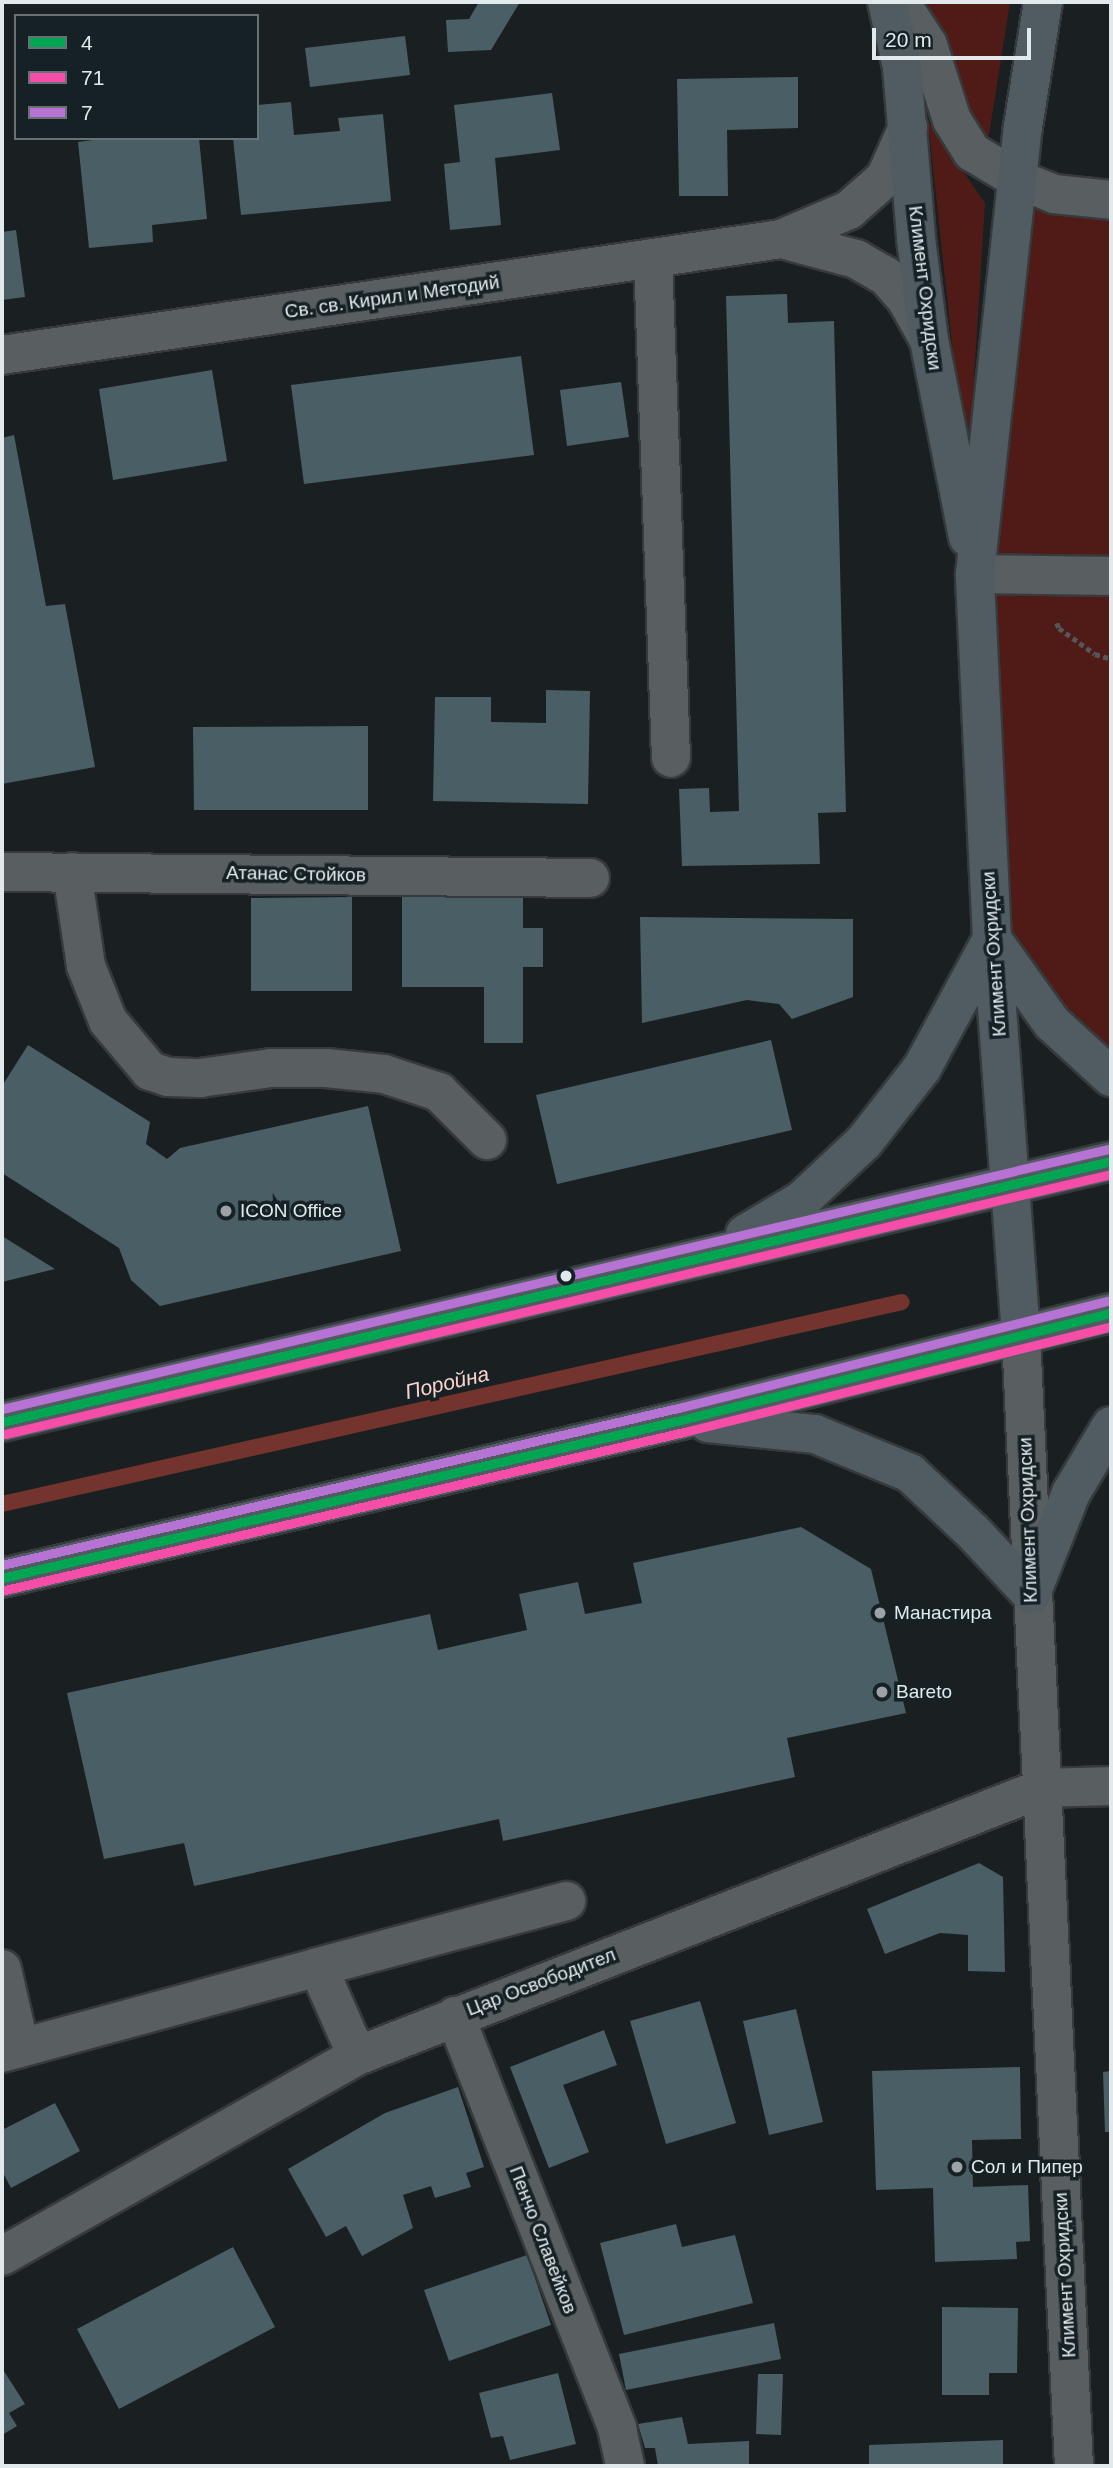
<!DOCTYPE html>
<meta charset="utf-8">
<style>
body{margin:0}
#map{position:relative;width:1113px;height:2468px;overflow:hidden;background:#1a2022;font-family:Helvetica,sans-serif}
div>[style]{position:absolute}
.green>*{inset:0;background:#501b16}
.stream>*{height:16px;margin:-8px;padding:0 8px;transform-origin:8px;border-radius:8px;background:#73342d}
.building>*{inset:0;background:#495e65}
.path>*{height:4.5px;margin-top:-2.25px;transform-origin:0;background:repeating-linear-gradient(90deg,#535759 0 5px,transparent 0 8.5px)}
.roads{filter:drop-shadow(2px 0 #363a3c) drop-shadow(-2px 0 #363a3c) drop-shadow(0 2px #363a3c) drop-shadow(0 -2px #363a3c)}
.minor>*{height:38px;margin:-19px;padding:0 19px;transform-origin:19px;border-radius:19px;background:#595e60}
.major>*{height:38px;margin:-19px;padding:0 19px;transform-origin:19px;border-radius:19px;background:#505c61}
.bus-1>*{height:9px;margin:-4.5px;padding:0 4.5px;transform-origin:4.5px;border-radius:4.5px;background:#00a651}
.bus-2>*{height:9px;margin:-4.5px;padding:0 4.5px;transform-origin:4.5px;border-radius:4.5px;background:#f54da8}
.bus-3>*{height:9px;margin:-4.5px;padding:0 4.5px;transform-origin:4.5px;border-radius:4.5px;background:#b673d3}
.dots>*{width:19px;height:19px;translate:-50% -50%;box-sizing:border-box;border:4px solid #162126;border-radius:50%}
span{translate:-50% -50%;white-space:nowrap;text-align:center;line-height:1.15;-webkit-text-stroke:7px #162126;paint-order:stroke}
.street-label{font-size:19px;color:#e2e9ed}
.poi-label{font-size:19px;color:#e2e9ed}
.left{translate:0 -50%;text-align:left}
.water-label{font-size:21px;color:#fed1ca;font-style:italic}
.frame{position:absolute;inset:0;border:4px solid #e2e9ed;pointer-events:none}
.legend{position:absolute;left:14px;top:14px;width:245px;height:126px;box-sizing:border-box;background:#162126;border:2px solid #687176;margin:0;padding:9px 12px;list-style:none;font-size:21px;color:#e2e9ed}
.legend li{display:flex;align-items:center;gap:14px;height:35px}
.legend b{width:35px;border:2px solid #687176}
.scale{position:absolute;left:872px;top:28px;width:159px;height:32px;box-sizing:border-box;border:4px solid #e2e9ed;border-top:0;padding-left:9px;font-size:21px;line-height:24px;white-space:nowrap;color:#e2e9ed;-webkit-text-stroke:5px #162126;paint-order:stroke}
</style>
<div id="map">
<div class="green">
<i style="clip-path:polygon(927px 2px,1010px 2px,988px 141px,964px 105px)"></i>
<i style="clip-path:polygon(928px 121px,985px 203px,969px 458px,959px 408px)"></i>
<i style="clip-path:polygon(1017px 179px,1111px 200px,1111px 1077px,992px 939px,975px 574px)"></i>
</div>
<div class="stream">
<i style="left:2px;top:1504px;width:922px;rotate:-12.65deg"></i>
</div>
<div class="building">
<i style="clip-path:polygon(479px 2px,520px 2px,491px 50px,448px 52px,446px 20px,469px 19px)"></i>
<i style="clip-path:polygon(405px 36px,410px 75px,310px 87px,305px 48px)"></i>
<i style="clip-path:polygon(798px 77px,798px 128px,727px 130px,728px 196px,679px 196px,677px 79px)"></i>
<i style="clip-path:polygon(552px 93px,560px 150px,495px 158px,501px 225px,450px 230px,444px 164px,460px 162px,454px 105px)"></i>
<i style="clip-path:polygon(291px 102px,294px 135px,340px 131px,338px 118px,383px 114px,391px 201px,241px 215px,233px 138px,257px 138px,257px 105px)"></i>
<i style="clip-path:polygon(108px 138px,199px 138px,207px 219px,152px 225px,153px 242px,89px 248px,78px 142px)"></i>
<i style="clip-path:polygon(16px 230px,25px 297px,2px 300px,2px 232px)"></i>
<i style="clip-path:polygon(787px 294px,788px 323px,834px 321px,846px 812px,818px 813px,820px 864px,682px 866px,679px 789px,709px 788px,710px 812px,739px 811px,726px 296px)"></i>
<i style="clip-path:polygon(521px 356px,534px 455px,304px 484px,291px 385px)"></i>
<i style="clip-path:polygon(212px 370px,227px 461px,113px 480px,99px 389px)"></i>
<i style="clip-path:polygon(621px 382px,629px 437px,567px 446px,560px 390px)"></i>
<i style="clip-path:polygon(14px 435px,46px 606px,65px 604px,95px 767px,2px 784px,2px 438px)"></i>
<i style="clip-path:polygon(546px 690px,590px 691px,588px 804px,433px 801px,435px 697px,491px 697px,491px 722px,546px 723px)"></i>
<i style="clip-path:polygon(368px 726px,368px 810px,194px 810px,193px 727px)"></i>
<i style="clip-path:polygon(352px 897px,352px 991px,251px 991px,251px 898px)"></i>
<i style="clip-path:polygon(402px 897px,523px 897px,523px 928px,543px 928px,543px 967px,523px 967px,523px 1043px,484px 1043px,484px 987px,402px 987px)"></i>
<i style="clip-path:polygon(640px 917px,853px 919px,853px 997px,792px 1019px,779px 1004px,747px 1000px,642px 1023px)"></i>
<i style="clip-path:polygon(771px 1040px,792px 1130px,557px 1184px,536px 1095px)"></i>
<i style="clip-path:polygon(28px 1045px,150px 1122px,146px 1144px,167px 1159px,180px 1148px,368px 1106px,401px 1251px,160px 1306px,131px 1280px,119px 1248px,2px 1173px,2px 1086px)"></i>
<i style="clip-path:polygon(2px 1236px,55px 1269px,2px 1282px)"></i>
<i style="clip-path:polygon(801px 1527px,871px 1569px,906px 1713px,787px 1738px,795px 1777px,503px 1841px,499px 1819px,194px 1886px,184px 1843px,104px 1859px,67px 1693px,430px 1614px,438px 1650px,527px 1630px,519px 1594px,578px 1582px,585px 1614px,642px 1603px,633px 1563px)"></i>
<i style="clip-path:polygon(979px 1863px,1003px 1877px,1005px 1972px,968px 1971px,968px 1935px,940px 1933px,885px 1954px,867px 1909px)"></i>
<i style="clip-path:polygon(700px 2001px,736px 2123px,666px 2144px,630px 2021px)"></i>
<i style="clip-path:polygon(796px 2009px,823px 2122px,769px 2135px,743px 2021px)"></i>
<i style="clip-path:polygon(604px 2030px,617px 2065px,563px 2085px,589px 2152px,549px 2168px,510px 2067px)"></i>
<i style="clip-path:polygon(1020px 2067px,1021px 2139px,972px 2140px,973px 2187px,1028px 2185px,1030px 2241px,1016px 2242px,1017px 2259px,935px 2262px,933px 2188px,876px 2190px,872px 2071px)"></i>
<i style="clip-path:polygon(1111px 2071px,1111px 2132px,1105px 2132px,1103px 2072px)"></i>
<i style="clip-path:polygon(458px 2087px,484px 2167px,466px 2173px,471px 2187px,435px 2198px,431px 2186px,403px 2195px,413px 2228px,362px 2256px,346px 2226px,326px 2237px,288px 2169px,385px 2113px)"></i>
<i style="clip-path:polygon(55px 2103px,80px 2151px,11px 2188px,2px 2171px,2px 2130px)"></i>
<i style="clip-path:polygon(676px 2224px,682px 2247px,735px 2235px,753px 2303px,624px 2335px,600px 2243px)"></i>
<i style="clip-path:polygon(233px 2247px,275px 2327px,119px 2409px,77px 2329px)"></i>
<i style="clip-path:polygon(527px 2255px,551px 2325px,449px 2361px,424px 2290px)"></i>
<i style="clip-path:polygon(942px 2307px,1018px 2308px,1017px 2373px,989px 2373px,989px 2395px,942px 2395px)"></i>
<i style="clip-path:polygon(774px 2323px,781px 2359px,626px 2390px,619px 2354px)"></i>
<i style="clip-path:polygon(2px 2368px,25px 2404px,9px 2413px,17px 2426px,2px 2435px)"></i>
<i style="clip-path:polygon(558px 2373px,576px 2444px,510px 2460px,503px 2436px,491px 2438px,479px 2393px)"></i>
<i style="clip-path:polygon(758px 2374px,783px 2374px,781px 2435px,756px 2434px)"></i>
<i style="clip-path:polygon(682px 2417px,688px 2444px,749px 2441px,749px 2466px,658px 2466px,655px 2448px,645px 2448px,638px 2424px)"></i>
<i style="clip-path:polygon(1003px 2440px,1003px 2466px,869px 2466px,869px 2445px)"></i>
</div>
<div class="path">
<i style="left:1057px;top:623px;width:5px;rotate:68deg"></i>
<i style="left:1059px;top:628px;width:44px;rotate:35.8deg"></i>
<i style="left:1095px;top:654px;width:17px;rotate:17deg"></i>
</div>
<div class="roads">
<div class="minor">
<i style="left:900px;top:2px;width:51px;rotate:56.9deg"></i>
<i style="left:928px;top:45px;width:79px;rotate:72.3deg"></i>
<i style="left:952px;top:120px;width:38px;rotate:58deg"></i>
<i style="left:972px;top:152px;width:52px;rotate:31deg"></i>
<i style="left:1017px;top:179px;width:40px;rotate:22deg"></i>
<i style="left:1054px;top:194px;width:57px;rotate:6deg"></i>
<i style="left:781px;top:239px;width:78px;rotate:14.9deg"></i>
<i style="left:856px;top:259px;width:34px;rotate:30deg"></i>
<i style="left:886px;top:276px;width:30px;rotate:49deg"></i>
<i style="left:906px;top:299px;width:47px;rotate:60.7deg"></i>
<i style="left:653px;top:258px;width:500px;rotate:87.94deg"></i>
<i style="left:2px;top:355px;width:788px;rotate:-8.47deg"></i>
<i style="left:781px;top:239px;width:74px;rotate:-23.1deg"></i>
<i style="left:849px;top:210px;width:48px;rotate:-41.6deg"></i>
<i style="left:885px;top:178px;width:56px;rotate:-65.7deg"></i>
<i style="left:975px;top:574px;width:136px;rotate:0.8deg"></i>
<i style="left:2px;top:872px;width:588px;rotate:0.58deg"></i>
<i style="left:72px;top:872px;width:95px;rotate:81.5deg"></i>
<i style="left:86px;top:966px;width:59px;rotate:68.2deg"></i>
<i style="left:108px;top:1021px;width:65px;rotate:50deg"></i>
<i style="left:150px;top:1071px;width:19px;rotate:18deg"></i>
<i style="left:168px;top:1077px;width:32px;rotate:2deg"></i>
<i style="left:200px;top:1078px;width:72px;rotate:-8deg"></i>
<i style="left:271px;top:1068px;width:55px"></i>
<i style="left:326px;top:1068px;width:58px;rotate:5.9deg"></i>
<i style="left:384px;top:1074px;width:58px;rotate:18.1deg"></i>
<i style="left:439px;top:1092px;width:68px;rotate:45deg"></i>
<i style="left:1021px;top:1335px;width:1132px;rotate:87.32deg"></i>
<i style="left:318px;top:1967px;width:257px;rotate:-14.9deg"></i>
<i style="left:2px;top:1969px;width:81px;rotate:77.2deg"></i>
<i style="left:455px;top:2016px;width:443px;rotate:68.5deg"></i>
<i style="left:617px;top:2428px;width:39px;rotate:78deg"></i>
<i style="left:2px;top:2053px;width:327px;rotate:-15.2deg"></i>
<i style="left:318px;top:1967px;width:97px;rotate:66.3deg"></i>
<i style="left:2px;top:2256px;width:407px;rotate:-29.4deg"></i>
<i style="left:357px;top:2056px;width:736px;rotate:-21.34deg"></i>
<i style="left:1043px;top:1788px;width:68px;rotate:-1.7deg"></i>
</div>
<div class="major">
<i style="left:887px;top:2px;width:67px;rotate:77deg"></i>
<i style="left:902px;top:67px;width:173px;rotate:85.3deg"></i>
<i style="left:916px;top:239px;width:102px;rotate:82.7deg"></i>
<i style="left:929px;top:340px;width:201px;rotate:78.8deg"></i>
<i style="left:745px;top:1234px;width:66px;rotate:-30.8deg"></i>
<i style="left:802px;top:1200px;width:85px;rotate:-43.1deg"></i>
<i style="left:864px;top:1142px;width:94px;rotate:-51.9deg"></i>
<i style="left:922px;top:1068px;width:147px;rotate:-61.5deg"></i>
<i style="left:992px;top:939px;width:103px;rotate:54.5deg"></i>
<i style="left:1052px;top:1023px;width:80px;rotate:42.5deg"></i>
<i style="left:1021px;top:1335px;width:397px;rotate:-94.2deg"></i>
<i style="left:992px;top:939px;width:365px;rotate:-92.7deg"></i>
<i style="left:975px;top:574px;width:450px;rotate:-83.9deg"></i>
<i style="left:1023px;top:127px;width:127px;rotate:-80.9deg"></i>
<i style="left:2px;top:1422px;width:1139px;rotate:-13.24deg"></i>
<i style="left:708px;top:1423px;width:108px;rotate:5.9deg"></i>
<i style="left:815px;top:1434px;width:103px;rotate:22.3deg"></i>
<i style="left:910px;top:1473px;width:86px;rotate:43.1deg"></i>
<i style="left:973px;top:1532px;width:85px;rotate:46.9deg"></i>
<i style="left:1031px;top:1594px;width:109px;rotate:-68.4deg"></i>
<i style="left:1071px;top:1493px;width:78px;rotate:-59.2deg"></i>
<i style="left:2px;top:1578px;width:697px;rotate:-13.1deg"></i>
<i style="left:681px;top:1420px;width:443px;rotate:-14deg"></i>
</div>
</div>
<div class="bus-1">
<i style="left:2px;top:1422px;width:1139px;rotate:-13.24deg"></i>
<i style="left:2px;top:1578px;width:697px;rotate:-13.1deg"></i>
<i style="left:681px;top:1420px;width:443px;rotate:-14deg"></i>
</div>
<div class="bus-2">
<i style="left:5px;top:1434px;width:1136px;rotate:-13.23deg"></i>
<i style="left:5px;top:1590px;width:697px;rotate:-13.1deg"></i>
<i style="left:684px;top:1432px;width:440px;rotate:-13.9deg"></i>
</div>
<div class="bus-3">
<i style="left:2px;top:1409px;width:1136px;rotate:-13.23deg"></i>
<i style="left:2px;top:1565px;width:694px;rotate:-13.08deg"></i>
<i style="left:678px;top:1408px;width:443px;rotate:-14deg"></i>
</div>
<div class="dots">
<i style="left:226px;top:1211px;background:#9ca3a6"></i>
<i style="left:566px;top:1276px;background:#e2e9ed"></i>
<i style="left:880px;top:1613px;background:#9ca3a6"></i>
<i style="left:882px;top:1692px;background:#9ca3a6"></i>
<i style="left:957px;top:2167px;background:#9ca3a6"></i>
</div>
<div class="street-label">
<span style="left:925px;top:288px;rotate:83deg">Климент Охридски</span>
<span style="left:392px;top:297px;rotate:-8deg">Св. св. Кирил и Методий</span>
<span style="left:296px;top:874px;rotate:1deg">Атанас Стойков</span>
<span style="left:994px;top:954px;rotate:-94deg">Климент Охридски</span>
<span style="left:1028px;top:1520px;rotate:-92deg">Климент Охридски</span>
<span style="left:541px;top:1982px;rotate:-21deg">Цар Освободител</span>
<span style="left:543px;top:2240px;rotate:69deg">Пенчо Славейков</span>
<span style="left:1065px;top:2275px;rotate:-93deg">Климент Охридски</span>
</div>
<div class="poi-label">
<span class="left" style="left:240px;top:1211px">ICON Office</span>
<span class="left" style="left:894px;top:1613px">Манастира</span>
<span class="left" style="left:896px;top:1692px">Bareto</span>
<span class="left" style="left:971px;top:2167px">Сол и Пипер</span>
</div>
<div class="water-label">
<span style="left:447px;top:1383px;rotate:-13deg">Поройна</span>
</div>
<div class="frame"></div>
<ul class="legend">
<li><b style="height:9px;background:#00a651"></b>4</li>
<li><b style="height:9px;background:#f54da8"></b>71</li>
<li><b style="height:9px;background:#b673d3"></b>7</li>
</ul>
<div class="scale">20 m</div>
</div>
